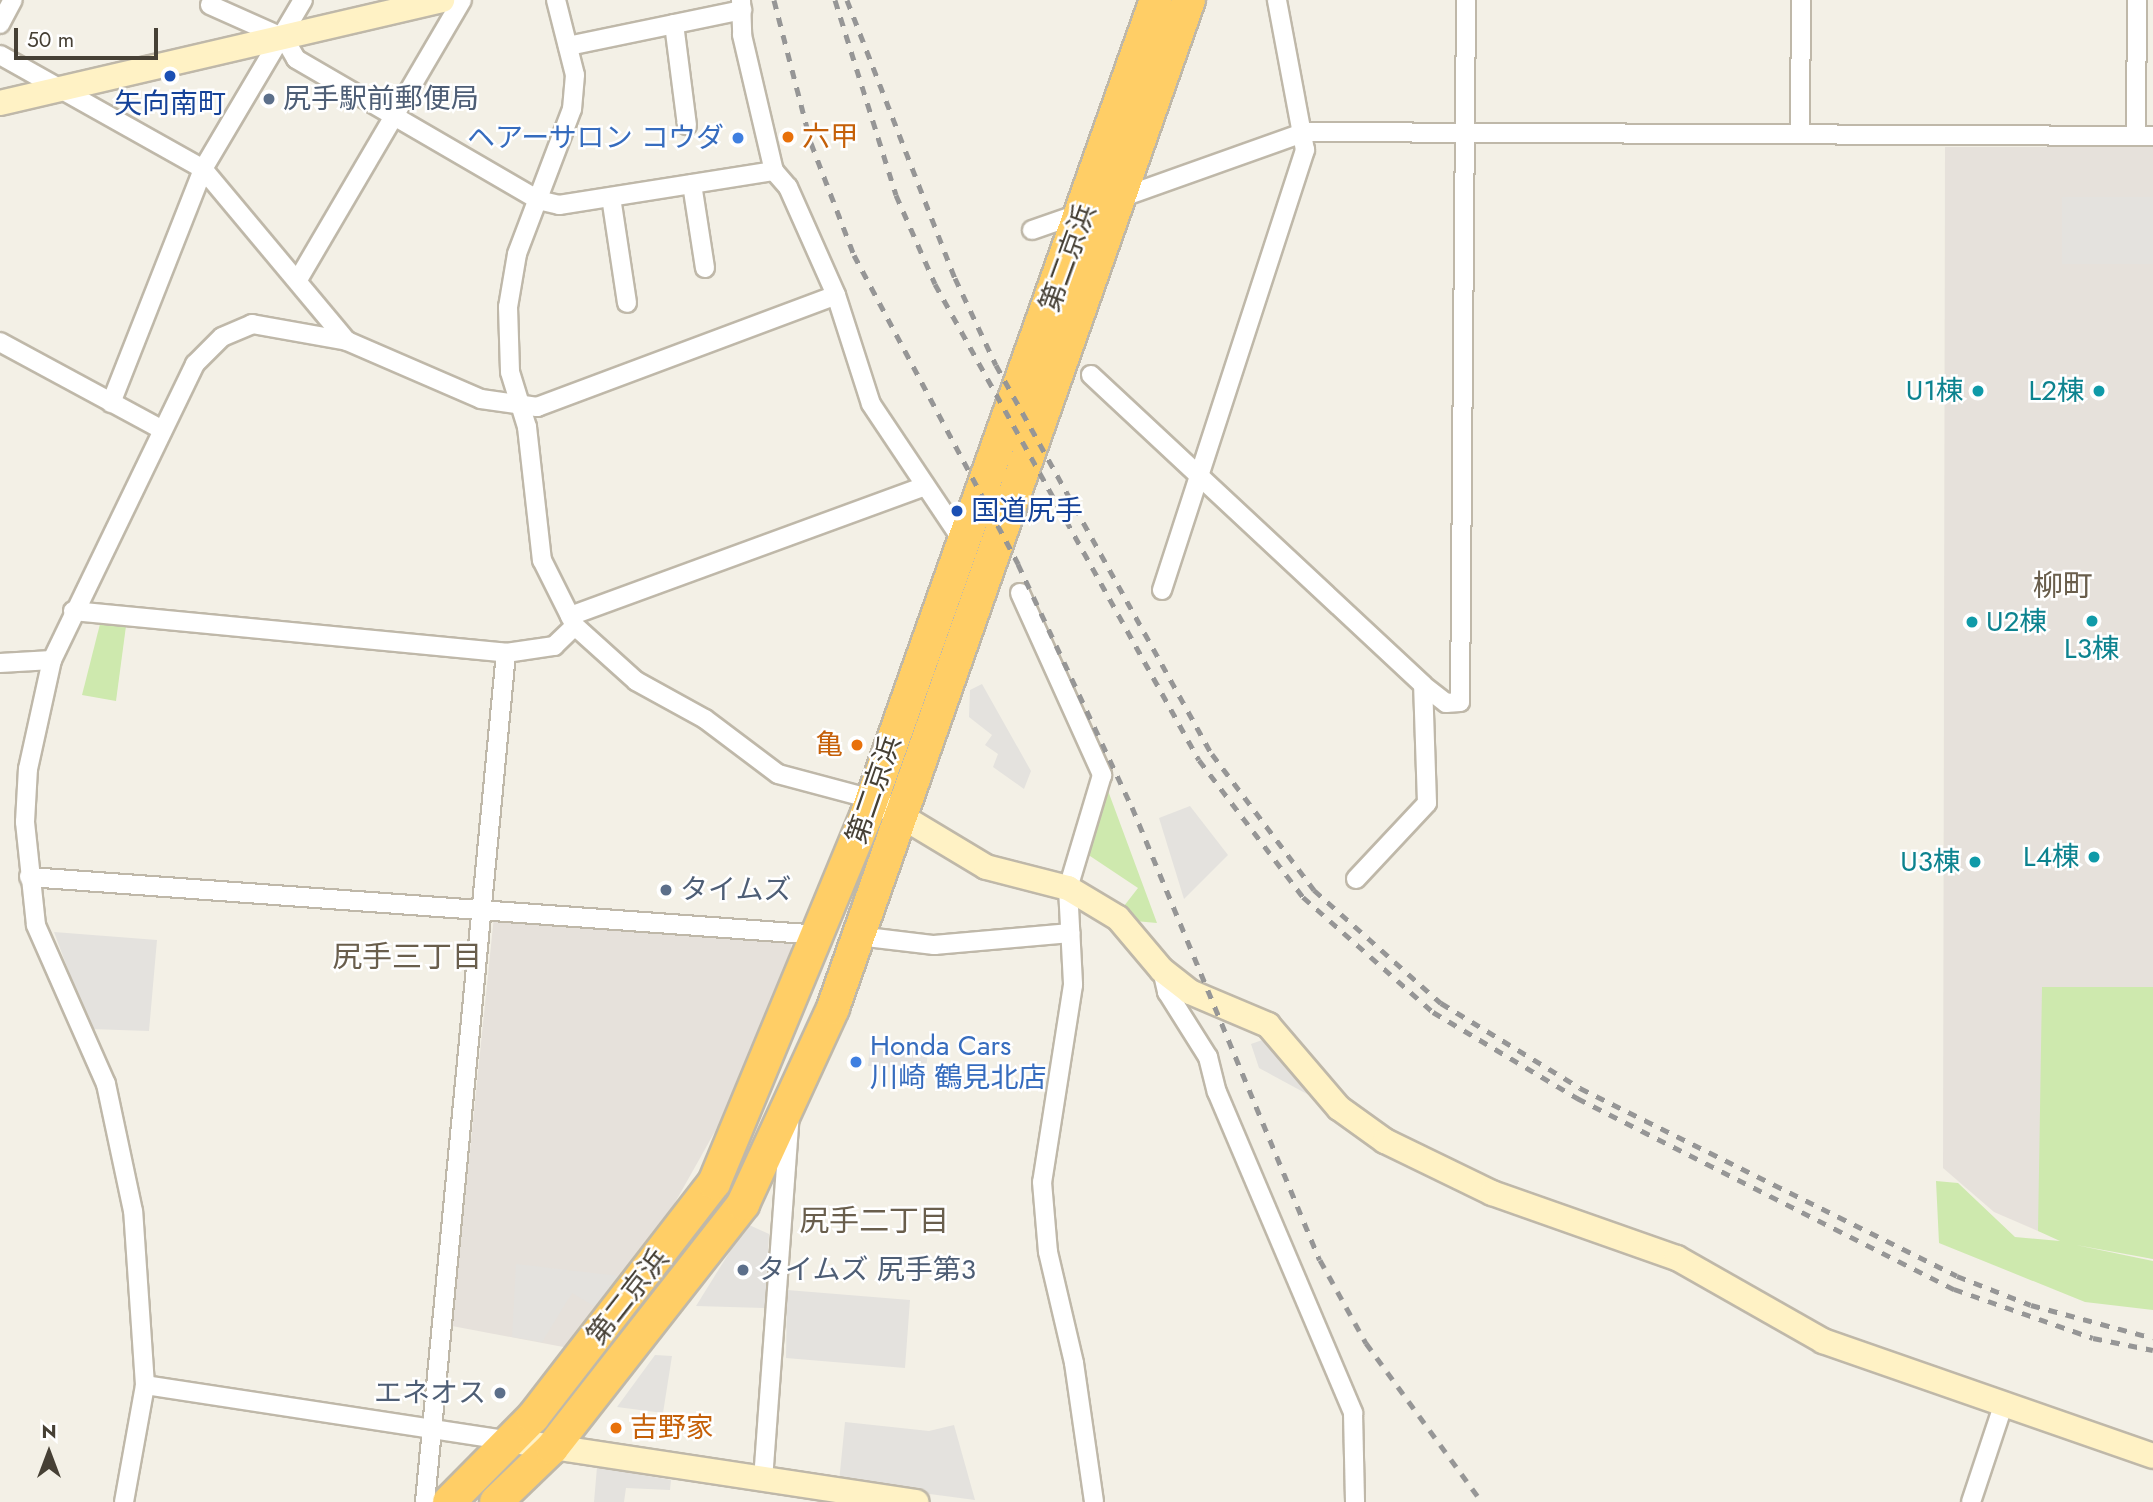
<!DOCTYPE html>
<meta charset="utf-8">
<style>
body{margin:0}
#map{position:relative;width:2153px;height:1502px;overflow:hidden;background:#f3f0e6;font-family:Jost,"Noto Sans JP",sans-serif}
div>[style]{position:absolute}
.industrial>*{inset:0;background:#e6e1db}
.green>*{inset:0;background:#cee9ae}
.parking>*{inset:0;background:#e4e2de}
.roads{filter:drop-shadow(2px 0 #bfb8a9) drop-shadow(-2px 0 #bfb8a9) drop-shadow(0 2px #bfb8a9) drop-shadow(0 -2px #bfb8a9)}
.street>*{height:18px;margin:-9px;padding:0 9px;transform-origin:9px;border-radius:9px;background:#fff}
.secondary>*{height:24px;margin:-12px;padding:0 12px;transform-origin:12px;border-radius:12px;background:#fff2c5}
.highway>*{height:32px;margin:-16px;padding:0 16px;transform-origin:16px;border-radius:16px;background:#ffce66}
.rail>*{height:5px;margin-top:-2.5px;transform-origin:0;background:repeating-linear-gradient(90deg,#969696 0 9px,transparent 0 18px)}
.dots>*{width:19px;height:19px;translate:-50% -50%;box-sizing:border-box;border:4px solid #fff;border-radius:50%}
span{translate:-50% -50%;white-space:nowrap;text-align:center;line-height:1.15;-webkit-text-stroke:5px #fff;paint-order:stroke}
.service-label{font-size:28px;color:#4e5e75}
.left{translate:0 -50%;text-align:left}
.right{translate:-100% -50%;text-align:right}
.transit-label{font-size:28px;color:#164399}
.food-label{font-size:28px;color:#c56008}
.shop-label{font-size:28px;color:#366cbe}
.street-label{font-size:28px;color:#464035}
.culture-label{font-size:28px;color:#0d838f}
.neighbourhood-label{font-size:30px;color:#695e4c}
.north{position:absolute;left:14px;top:1418px;width:70px;height:70px;-webkit-text-stroke:5px #fff;paint-order:stroke;rotate:0deg;font-size:19px;font-weight:700;line-height:28px;text-align:center;color:#464035}
.north::after{content:'';display:block;margin:auto;width:24px;height:32px;background:#464035;clip-path:polygon(50% 0,100% 100%,50% 72%,0 100%)}
.scale{position:absolute;left:14px;top:28px;width:144px;height:32px;box-sizing:border-box;border:4px solid #464035;border-top:0;padding-left:9px;font-size:21px;line-height:24px;white-space:nowrap;color:#464035;-webkit-text-stroke:5px #fff;paint-order:stroke}
</style>
<div id="map">
<div class="industrial">
<i style="clip-path:polygon(1945px 147px,2153px 147px,2153px 1259px,2038px 1231px,1994px 1212px,1943px 1168px)"></i>
<i style="clip-path:polygon(494px 916px,792px 937px,788px 984px,750px 1069px,654px 1240px,574px 1349px,452px 1326px)"></i>
</div>
<div class="green">
<i style="clip-path:polygon(100px 624px,126px 626px,116px 701px,82px 695px)"></i>
<i style="clip-path:polygon(1107px 788px,1157px 923px,1135px 921px,1124px 906px,1138px 888px,1087px 854px)"></i>
<i style="clip-path:polygon(2042px 987px,2153px 987px,2153px 1259px,2076px 1245px,2153px 1261px,2153px 1310px,2085px 1302px,1939px 1243px,1936px 1181px,1958px 1183px,2015px 1237px,2060px 1241px,2038px 1231px)"></i>
</div>
<div class="parking">
<i style="clip-path:polygon(2062px 197px,2153px 197px,2153px 264px,2062px 264px)"></i>
<i style="clip-path:polygon(982px 684px,1031px 771px,1024px 789px,993px 767px,998px 754px,985px 745px,992px 735px,969px 717px,970px 690px)"></i>
<i style="clip-path:polygon(1190px 806px,1228px 855px,1184px 899px,1159px 818px)"></i>
<i style="clip-path:polygon(54px 932px,157px 940px,149px 1031px,90px 1029px)"></i>
<i style="clip-path:polygon(1268px 1038px,1320px 1101px,1259px 1068px,1251px 1044px)"></i>
<i style="clip-path:polygon(870px 1047px,928px 1051px,926px 1070px,868px 1066px)"></i>
<i style="clip-path:polygon(747px 1224px,769px 1234px,765px 1308px,696px 1306px)"></i>
<i style="clip-path:polygon(516px 1264px,619px 1276px,597px 1308px,572px 1293px,542px 1342px,512px 1337px)"></i>
<i style="clip-path:polygon(787px 1290px,910px 1300px,905px 1368px,786px 1358px)"></i>
<i style="clip-path:polygon(655px 1355px,672px 1356px,663px 1413px,617px 1407px)"></i>
<i style="clip-path:polygon(845px 1422px,929px 1431px,954px 1425px,975px 1500px,839px 1482px)"></i>
<i style="clip-path:polygon(597px 1467px,671px 1480px,670px 1490px,626px 1488px,624px 1502px,594px 1502px)"></i>
</div>
<div class="roads">
<div class="street">
<i style="left:556px;top:0;width:77px;rotate:75.8deg"></i>
<i style="left:575px;top:75px;width:34px;rotate:95deg"></i>
<i style="left:572px;top:109px;width:155px;rotate:110.8deg"></i>
<i style="left:517px;top:254px;width:54px;rotate:99.6deg"></i>
<i style="left:508px;top:307px;width:65px;rotate:88.2deg"></i>
<i style="left:510px;top:372px;width:58px;rotate:72.8deg"></i>
<i style="left:527px;top:427px;width:134px;rotate:83.6deg"></i>
<i style="left:542px;top:560px;width:74px;rotate:63.4deg"></i>
<i style="left:575px;top:626px;width:82px;rotate:42deg"></i>
<i style="left:636px;top:681px;width:79px;rotate:28.8deg"></i>
<i style="left:705px;top:719px;width:91px;rotate:37deg"></i>
<i style="left:778px;top:774px;width:97px;rotate:14.9deg"></i>
<i style="left:741px;top:0;width:35px;rotate:88deg"></i>
<i style="left:742px;top:35px;width:140px;rotate:76.8deg"></i>
<i style="left:210px;top:5px;width:81px;rotate:24deg"></i>
<i style="left:284px;top:38px;width:24px;rotate:60deg"></i>
<i style="left:296px;top:59px;width:280px;rotate:30.2deg"></i>
<i style="left:538px;top:200px;width:22px;rotate:13deg"></i>
<i style="left:559px;top:205px;width:218px;rotate:-9deg"></i>
<i style="left:774px;top:171px;width:21px;rotate:49deg"></i>
<i style="left:788px;top:187px;width:118px;rotate:66deg"></i>
<i style="left:836px;top:295px;width:114px;rotate:72.2deg"></i>
<i style="left:871px;top:404px;width:167px;rotate:56.2deg"></i>
<i style="left:0;top:24px;width:27px;rotate:-62deg"></i>
<i style="left:674px;top:24px;width:102px;rotate:82.7deg"></i>
<i style="left:568px;top:46px;width:178px;rotate:-11.7deg"></i>
<i style="left:0;top:55px;width:233px;rotate:29.3deg"></i>
<i style="left:203px;top:169px;width:224px;rotate:50.1deg"></i>
<i style="left:347px;top:341px;width:146px;rotate:23.4deg"></i>
<i style="left:481px;top:399px;width:57px;rotate:8.1deg"></i>
<i style="left:537px;top:407px;width:319px;rotate:-20.5deg"></i>
<i style="left:1800px;top:134px;width:134px;rotate:-89.6deg"></i>
<i style="left:2136px;top:136px;width:136px;rotate:-89.6deg"></i>
<i style="left:692px;top:184px;width:85px;rotate:81.2deg"></i>
<i style="left:611px;top:197px;width:107px;rotate:81.4deg"></i>
<i style="left:1120px;top:198px;width:196px;rotate:-19.6deg"></i>
<i style="left:1305px;top:132px;width:848px;rotate:0.27deg"></i>
<i style="left:1032px;top:230px;width:52px;rotate:-19.1deg"></i>
<i style="left:299px;top:278px;width:322px;rotate:-59.6deg"></i>
<i style="left:0;top:342px;width:183px;rotate:28.4deg"></i>
<i style="left:1091px;top:375px;width:454px;rotate:43deg"></i>
<i style="left:1423px;top:685px;width:29px;rotate:38deg"></i>
<i style="left:1446px;top:703px;width:14px;rotate:-4deg"></i>
<i style="left:1460px;top:702px;width:702px;rotate:-89.51deg"></i>
<i style="left:111px;top:403px;width:251px;rotate:-68.5deg"></i>
<i style="left:203px;top:169px;width:196px;rotate:-59.4deg"></i>
<i style="left:1162px;top:590px;width:463px;rotate:-72deg"></i>
<i style="left:1305px;top:150px;width:153px;rotate:-100.6deg"></i>
<i style="left:1020px;top:593px;width:200px;rotate:65.7deg"></i>
<i style="left:1102px;top:775px;width:118px;rotate:106.7deg"></i>
<i style="left:1068px;top:888px;width:97px;rotate:87deg"></i>
<i style="left:1073px;top:985px;width:199px;rotate:98.9deg"></i>
<i style="left:1042px;top:1182px;width:70px;rotate:85.1deg"></i>
<i style="left:1048px;top:1252px;width:114px;rotate:76.8deg"></i>
<i style="left:1074px;top:1363px;width:140px;rotate:81.8deg"></i>
<i style="left:73px;top:611px;width:435px;rotate:5.5deg"></i>
<i style="left:506px;top:653px;width:49px;rotate:-8.3deg"></i>
<i style="left:554px;top:646px;width:29px;rotate:-44deg"></i>
<i style="left:570px;top:616px;width:378px;rotate:-20.1deg"></i>
<i style="left:0;top:663px;width:52px;rotate:-3.3deg"></i>
<i style="left:29px;top:877px;width:793px;rotate:4.19deg"></i>
<i style="left:1356px;top:879px;width:104px;rotate:-46.9deg"></i>
<i style="left:1427px;top:803px;width:118px;rotate:-91.9deg"></i>
<i style="left:858px;top:936px;width:77px;rotate:6.8deg"></i>
<i style="left:934px;top:945px;width:137px;rotate:-5deg"></i>
<i style="left:1162px;top:970px;width:23px;rotate:77deg"></i>
<i style="left:1167px;top:992px;width:77px;rotate:57.8deg"></i>
<i style="left:1208px;top:1057px;width:36px;rotate:76deg"></i>
<i style="left:1217px;top:1092px;width:349px;rotate:67deg"></i>
<i style="left:1353px;top:1413px;width:89px;rotate:88.7deg"></i>
<i style="left:145px;top:1385px;width:371px;rotate:8.7deg"></i>
<i style="left:763px;top:1480px;width:358px;rotate:-85.8deg"></i>
<i style="left:124px;top:1502px;width:119px;rotate:-79.8deg"></i>
<i style="left:145px;top:1385px;width:174px;rotate:-93.9deg"></i>
<i style="left:133px;top:1211px;width:130px;rotate:-102deg"></i>
<i style="left:106px;top:1084px;width:174px;rotate:-113.8deg"></i>
<i style="left:36px;top:925px;width:104px;rotate:-96.1deg"></i>
<i style="left:25px;top:822px;width:53px;rotate:-86.8deg"></i>
<i style="left:28px;top:769px;width:112px;rotate:-77.6deg"></i>
<i style="left:52px;top:660px;width:329px;rotate:-64.2deg"></i>
<i style="left:195px;top:364px;width:38px;rotate:-45deg"></i>
<i style="left:222px;top:337px;width:33px;rotate:-23deg"></i>
<i style="left:252px;top:324px;width:97px;rotate:10.1deg"></i>
<i style="left:425px;top:1502px;width:853px;rotate:-84.55deg"></i>
<i style="left:1971px;top:1502px;width:104px;rotate:-71.6deg"></i>
</div>
<div class="secondary">
<i style="left:0;top:103px;width:454px;rotate:-13.1deg"></i>
<i style="left:888px;top:808px;width:114px;rotate:31deg"></i>
<i style="left:986px;top:867px;width:85px;rotate:14.4deg"></i>
<i style="left:1068px;top:888px;width:58px;rotate:31deg"></i>
<i style="left:1118px;top:918px;width:68px;rotate:49.8deg"></i>
<i style="left:1162px;top:970px;width:36px;rotate:38deg"></i>
<i style="left:1190px;top:992px;width:85px;rotate:22.9deg"></i>
<i style="left:1268px;top:1025px;width:109px;rotate:49.5deg"></i>
<i style="left:1339px;top:1108px;width:57px;rotate:35.7deg"></i>
<i style="left:1385px;top:1141px;width:119px;rotate:25.9deg"></i>
<i style="left:1492px;top:1193px;width:196px;rotate:19.4deg"></i>
<i style="left:1677px;top:1258px;width:168px;rotate:29.6deg"></i>
<i style="left:1823px;top:1341px;width:349px;rotate:19.2deg"></i>
<i style="left:513px;top:1441px;width:408px;rotate:8.6deg"></i>
</div>
<div class="highway">
<i style="left:449px;top:1502px;width:120px;rotate:-45.3deg"></i>
<i style="left:533px;top:1417px;width:296px;rotate:-52.3deg"></i>
<i style="left:714px;top:1183px;width:397px;rotate:-67.5deg"></i>
<i style="left:866px;top:816px;width:866px;rotate:-70.44deg"></i>
<i style="left:496px;top:1502px;width:78px;rotate:-44deg"></i>
<i style="left:552px;top:1448px;width:310px;rotate:-51.9deg"></i>
<i style="left:743px;top:1204px;width:216px;rotate:-65.3deg"></i>
<i style="left:833px;top:1008px;width:1069px;rotate:-70.55deg"></i>
</div>
</div>
<div class="rail">
<i style="left:774px;top:0;width:148px;rotate:75.5deg"></i>
<i style="left:811px;top:143px;width:120px;rotate:69deg"></i>
<i style="left:854px;top:255px;width:350px;rotate:62deg"></i>
<i style="left:1018px;top:564px;width:268px;rotate:64.9deg"></i>
<i style="left:1132px;top:807px;width:490px;rotate:67.5deg"></i>
<i style="left:1320px;top:1260px;width:95px;rotate:61deg"></i>
<i style="left:1366px;top:1343px;width:197px;rotate:53.9deg"></i>
<i style="left:835px;top:0;width:204px;rotate:72.6deg"></i>
<i style="left:896px;top:195px;width:97px;rotate:66.3deg"></i>
<i style="left:935px;top:284px;width:544px;rotate:60.99deg"></i>
<i style="left:1199px;top:760px;width:172px;rotate:52.8deg"></i>
<i style="left:1303px;top:897px;width:174px;rotate:41.5deg"></i>
<i style="left:1433px;top:1012px;width:168px;rotate:30.8deg"></i>
<i style="left:1577px;top:1098px;width:423px;rotate:26.9deg"></i>
<i style="left:1954px;top:1289px;width:147px;rotate:19.4deg"></i>
<i style="left:2093px;top:1338px;width:61px;rotate:11.3deg"></i>
<i style="left:847px;top:0;width:298px;rotate:68.8deg"></i>
<i style="left:955px;top:278px;width:96px;rotate:64.8deg"></i>
<i style="left:996px;top:365px;width:445px;rotate:61deg"></i>
<i style="left:1212px;top:754px;width:170px;rotate:53.1deg"></i>
<i style="left:1314px;top:890px;width:170px;rotate:41.7deg"></i>
<i style="left:1441px;top:1003px;width:163px;rotate:31.4deg"></i>
<i style="left:1580px;top:1088px;width:421px;rotate:26.5deg"></i>
<i style="left:1957px;top:1276px;width:79px;rotate:21.4deg"></i>
<i style="left:2031px;top:1305px;width:126px;rotate:15.1deg"></i>
</div>
<div class="dots">
<i style="left:170px;top:76px;background:#1a4fb4"></i>
<i style="left:269px;top:99px;background:#5c6f8a"></i>
<i style="left:788px;top:137px;background:#e8710a"></i>
<i style="left:738px;top:138px;background:#3f7fe0"></i>
<i style="left:1978px;top:391px;background:#0f9aa8"></i>
<i style="left:2099px;top:391px;background:#0f9aa8"></i>
<i style="left:957px;top:511px;background:#1a4fb4"></i>
<i style="left:2092px;top:621px;background:#0f9aa8"></i>
<i style="left:1972px;top:622px;background:#0f9aa8"></i>
<i style="left:857px;top:745px;background:#e8710a"></i>
<i style="left:2094px;top:857px;background:#0f9aa8"></i>
<i style="left:1975px;top:862px;background:#0f9aa8"></i>
<i style="left:666px;top:890px;background:#5c6f8a"></i>
<i style="left:856px;top:1062px;background:#3f7fe0"></i>
<i style="left:743px;top:1270px;background:#5c6f8a"></i>
<i style="left:500px;top:1393px;background:#5c6f8a"></i>
<i style="left:616px;top:1428px;background:#e8710a"></i>
</div>
<div class="service-label">
<span class="left" style="left:283px;top:99px">尻手駅前郵便局</span>
<span class="left" style="left:680px;top:890px">タイムズ</span>
<span class="left" style="left:757px;top:1270px">タイムズ 尻手第3</span>
<span class="right" style="left:486px;top:1393px">エネオス</span>
</div>
<div class="transit-label">
<span style="left:170px;top:104px">矢向南町</span>
<span class="left" style="left:971px;top:511px">国道尻手</span>
</div>
<div class="food-label">
<span class="left" style="left:802px;top:137px">六甲</span>
<span class="right" style="left:843px;top:745px">亀</span>
<span class="left" style="left:630px;top:1428px">吉野家</span>
</div>
<div class="shop-label">
<span class="right" style="left:724px;top:138px">ヘアーサロン コウダ</span>
<span class="left" style="left:870px;top:1062px">Honda Cars<br>川崎 鶴見北店</span>
</div>
<div class="street-label">
<span style="left:1068px;top:258px;rotate:-70deg">第二京浜</span>
<span style="left:874px;top:790px;rotate:-71deg">第二京浜</span>
<span style="left:628px;top:1297px;rotate:-52deg">第二京浜</span>
</div>
<div class="culture-label">
<span class="right" style="left:1964px;top:391px">U1棟</span>
<span class="right" style="left:2085px;top:391px">L2棟</span>
<span class="left" style="left:1986px;top:622px">U2棟</span>
<span style="left:2092px;top:649px">L3棟</span>
<span class="right" style="left:2080px;top:857px">L4棟</span>
<span class="right" style="left:1961px;top:862px">U3棟</span>
</div>
<div class="neighbourhood-label">
<span style="left:2063px;top:586px">柳町</span>
<span style="left:407px;top:957px">尻手三丁目</span>
<span style="left:874px;top:1221px">尻手二丁目</span>
</div>
<div class="north">N</div>
<div class="scale">50 m</div>
</div>
